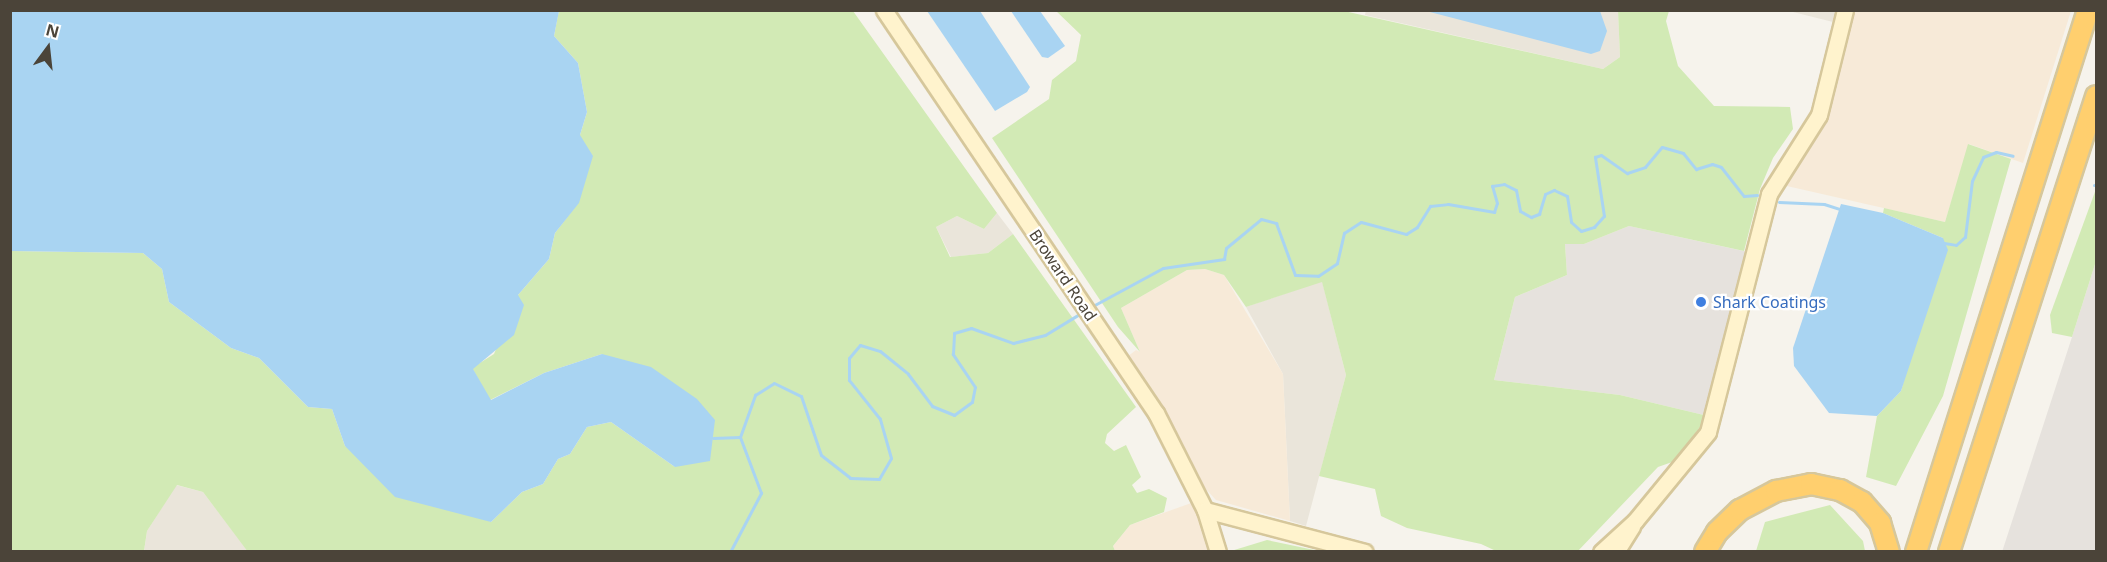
<!DOCTYPE html>
<style>
body{margin:0}
#map{position:relative;width:2107px;height:562px;overflow:hidden;background:#f6f3ec;font-family:"Noto Sans",sans-serif}
div>[style]{position:absolute}
.residential>*{inset:0;background:#eae5da}
.commercial>*{inset:0;background:#f7ead8}
.industrial>*{inset:0;background:#e6e2dd}
.green>*{inset:0;background:#d2eab5}
.water>*{inset:0;background:#a9d4f2}
.stream>*{height:3px;margin:-1.5px;padding:0 1.5px;transform-origin:1.5px;border-radius:1.5px;background:#a9d4f2}
.roads{filter:drop-shadow(2px 0 #d6c79b) drop-shadow(-2px 0 #d6c79b) drop-shadow(0 2px #d6c79b) drop-shadow(0 -2px #d6c79b)}
.secondary>*{height:15px;margin:-7.5px;padding:0 7.5px;transform-origin:7.5px;border-radius:7.5px;background:#fff3cd}
.highway>*{height:20px;margin:-10px;padding:0 10px;transform-origin:10px;border-radius:10px;background:#ffcf6e}
.dots>*{width:16px;height:16px;translate:-50% -50%;box-sizing:border-box;border:3px solid #fff;border-radius:50%}
span{translate:-50% -50%;white-space:nowrap;text-align:center;line-height:1.15;-webkit-text-stroke:4.5px #fff;paint-order:stroke}
.street-label{font-size:16px;color:#4b4439}
.shop-label{font-size:16px;color:#366cbe}
.left{translate:0 -50%;text-align:left}
.frame{position:absolute;inset:0;border:12px solid #4b4439;pointer-events:none}
.north{position:absolute;left:18px;top:18px;width:60px;height:60px;-webkit-text-stroke:4px #fff;paint-order:stroke;rotate:15deg;font-size:16px;font-weight:700;line-height:24px;text-align:center;color:#4b4439}
.north::after{content:'';display:block;margin:auto;width:21px;height:27px;background:#4b4439;clip-path:polygon(50% 0,100% 100%,50% 72%,0 100%)}
</style>
<div id="map">
<div class="residential">
<i style="clip-path:polygon(1366px 10px,1618px 11px,1620px 57px,1603px 69px,1365px 15px)"></i>
<i style="clip-path:polygon(1789px 11px,1840px 11px,1837px 23px)"></i>
<i style="clip-path:polygon(997px 213px,1013px 234px,988px 253px,951px 257px,936px 227px,957px 216px,984px 229px)"></i>
<i style="clip-path:polygon(1322px 281px,1346px 375px,1306px 526px,1290px 521px,1283px 374px,1246px 307px)"></i>
<i style="clip-path:polygon(176px 485px,203px 492px,248px 551px,144px 552px,147px 531px)"></i>
</div>
<div class="commercial">
<i style="clip-path:polygon(1852px 11px,2071px 11px,2023px 163px,1969px 144px,1945px 222px,1778px 184px,1815px 136px)"></i>
<i style="clip-path:polygon(1205px 269px,1224px 275px,1283px 374px,1290px 521px,1216px 500px,1204px 487px,1172px 425px,1127px 357px,1136px 350px,1140px 352px,1121px 308px,1187px 270px)"></i>
<i style="clip-path:polygon(1194px 502px,1212px 551px,1115px 551px,1113px 546px,1130px 525px)"></i>
</div>
<div class="industrial">
<i style="clip-path:polygon(1629px 226px,1748px 252px,1708px 416px,1620px 395px,1494px 380px,1515px 297px,1567px 275px,1565px 244px,1584px 244px)"></i>
<i style="clip-path:polygon(2096px 261px,2096px 551px,2002px 552px,2072px 337px)"></i>
</div>
<div class="green">
<i style="clip-path:polygon(559px 10px,853px 11px,997px 213px,984px 229px,957px 216px,936px 227px,950px 257px,988px 253px,1013px 234px,1136px 407px,1107px 434px,1105px 443px,1114px 451px,1126px 445px,1141px 477px,1132px 485px,1137px 493px,1149px 489px,1167px 498px,1164px 512px,1130px 525px,1113px 546px,1115px 551px,248px 552px,203px 492px,177px 485px,147px 531px,144px 551px,11px 552px,11px 251px,143px 253px,162px 269px,169px 302px,231px 348px,259px 358px,308px 407px,332px 409px,345px 446px,491px 522px,522px 492px,543px 484px,558px 459px,570px 454px,587px 427px,611px 422px,675px 467px,602px 354px,544px 373px,490px 400px,472px 368px,494px 354px,518px 295px,549px 259px,555px 233px,579px 202px,580px 135px,587px 112px,578px 63px,554px 36px)"></i>
<i style="clip-path:polygon(1055px 10px,1344px 11px,1603px 69px,1620px 57px,1618px 11px,1669px 11px,1666px 21px,1678px 66px,1714px 106px,1790px 107px,1793px 129px,1773px 158px,1760px 189px,1744px 251px,1629px 226px,1584px 244px,1565px 244px,1567px 275px,1515px 297px,1494px 380px,1620px 395px,1708px 416px,1675px 461px,1658px 467px,1577px 552px,1496px 551px,1481px 544px,1407px 528px,1381px 516px,1375px 489px,1319px 476px,1346px 375px,1322px 282px,1246px 307px,1224px 275px,1205px 269px,1187px 270px,1121px 308px,1140px 352px,1118px 327px,992px 138px,1049px 99px,1052px 80px,1076px 61px,1081px 35px)"></i>
<i style="clip-path:polygon(1968px 144px,2011px 159px,1943px 396px,1896px 486px,1866px 477px,1877px 416px,1901px 391px,1943px 238px,1883px 213px,1884px 208px,1945px 222px)"></i>
<i style="clip-path:polygon(2096px 189px,2096px 261px,2072px 337px,2052px 333px,2050px 315px)"></i>
<i style="clip-path:polygon(1830px 505px,1863px 541px,1865px 551px,1756px 551px,1765px 522px)"></i>
<i style="clip-path:polygon(1267px 540px,1319px 551px,1231px 551px)"></i>
</div>
<div class="water">
<i style="clip-path:polygon(11px 10px,559px 11px,554px 36px,578px 63px,587px 112px,580px 135px,593px 156px,579px 203px,555px 233px,549px 259px,518px 295px,524px 305px,514px 335px,473px 369px,491px 400px,544px 373px,602px 354px,651px 367px,697px 399px,715px 420px,710px 461px,675px 467px,611px 422px,587px 427px,570px 454px,558px 459px,543px 484px,522px 492px,491px 522px,395px 497px,345px 446px,332px 409px,308px 407px,259px 358px,231px 348px,169px 302px,162px 269px,143px 253px,11px 251px)"></i>
<i style="clip-path:polygon(927px 11px,980px 11px,1030px 87px,1027px 92px,995px 111px)"></i>
<i style="clip-path:polygon(1011px 11px,1040px 11px,1065px 46px,1048px 58px,1042px 57px)"></i>
<i style="clip-path:polygon(1426px 11px,1600px 11px,1607px 31px,1600px 51px,1591px 54px)"></i>
<i style="clip-path:polygon(1841px 204px,1883px 213px,1943px 238px,1948px 250px,1901px 391px,1877px 416px,1829px 413px,1794px 366px,1793px 348px)"></i>
</div>
<div class="stream">
<i style="left:2094px;top:185px;width:2px"></i>
<i style="left:1779px;top:202px;width:45px;rotate:2.5deg"></i>
<i style="left:1824px;top:204px;width:20px;rotate:18deg"></i>
<i style="left:1944px;top:243px;width:12px;rotate:9deg"></i>
<i style="left:1956px;top:245px;width:12px;rotate:-42deg"></i>
<i style="left:1965px;top:237px;width:56px;rotate:-82.9deg"></i>
<i style="left:1972px;top:181px;width:26px;rotate:-65deg"></i>
<i style="left:1983px;top:157px;width:14px;rotate:-21deg"></i>
<i style="left:1996px;top:152px;width:17px;rotate:13deg"></i>
<i style="left:1089px;top:308px;width:84px;rotate:-28.4deg"></i>
<i style="left:1163px;top:268px;width:62px;rotate:-8.4deg"></i>
<i style="left:1224px;top:259px;width:11px;rotate:-80deg"></i>
<i style="left:1226px;top:248px;width:45px;rotate:-39.6deg"></i>
<i style="left:1261px;top:219px;width:16px;rotate:15deg"></i>
<i style="left:1276px;top:223px;width:55px;rotate:69.9deg"></i>
<i style="left:1295px;top:275px;width:23px;rotate:2deg"></i>
<i style="left:1318px;top:276px;width:23px;rotate:-34deg"></i>
<i style="left:1337px;top:263px;width:31px;rotate:-77deg"></i>
<i style="left:1344px;top:233px;width:20px;rotate:-33deg"></i>
<i style="left:1361px;top:222px;width:47px;rotate:14.9deg"></i>
<i style="left:1406px;top:234px;width:13px;rotate:-32deg"></i>
<i style="left:1417px;top:227px;width:25px;rotate:-58deg"></i>
<i style="left:1430px;top:206px;width:18px;rotate:-6deg"></i>
<i style="left:1448px;top:204px;width:47px;rotate:9.9deg"></i>
<i style="left:1494px;top:212px;width:9px;rotate:-72deg"></i>
<i style="left:1497px;top:203px;width:18px;rotate:-106deg"></i>
<i style="left:1492px;top:186px;width:12px;rotate:-9deg"></i>
<i style="left:1504px;top:184px;width:13px;rotate:27deg"></i>
<i style="left:1516px;top:190px;width:21px;rotate:79deg"></i>
<i style="left:1520px;top:211px;width:13px;rotate:29deg"></i>
<i style="left:1531px;top:217px;width:9px;rotate:-21deg"></i>
<i style="left:1539px;top:214px;width:21px;rotate:-73deg"></i>
<i style="left:1545px;top:194px;width:10px;rotate:-24deg"></i>
<i style="left:1554px;top:190px;width:14px;rotate:25deg"></i>
<i style="left:1567px;top:196px;width:26px;rotate:81deg"></i>
<i style="left:1571px;top:222px;width:13px;rotate:42deg"></i>
<i style="left:1581px;top:231px;width:14px;rotate:-17deg"></i>
<i style="left:1594px;top:227px;width:15px;rotate:-48deg"></i>
<i style="left:1604px;top:216px;width:60px;rotate:-98.7deg"></i>
<i style="left:1595px;top:157px;width:6px;rotate:-18deg"></i>
<i style="left:1601px;top:155px;width:32px;rotate:35deg"></i>
<i style="left:1627px;top:173px;width:19px;rotate:-18deg"></i>
<i style="left:1645px;top:167px;width:26px;rotate:-50deg"></i>
<i style="left:1662px;top:147px;width:22px;rotate:16deg"></i>
<i style="left:1683px;top:153px;width:21px;rotate:51deg"></i>
<i style="left:1696px;top:169px;width:17px;rotate:-17deg"></i>
<i style="left:1712px;top:164px;width:9px;rotate:18deg"></i>
<i style="left:1721px;top:167px;width:37px;rotate:52deg"></i>
<i style="left:1744px;top:196px;width:13px;rotate:-4deg"></i>
<i style="left:713px;top:438px;width:27px;rotate:-2deg"></i>
<i style="left:740px;top:437px;width:45px;rotate:-70.3deg"></i>
<i style="left:755px;top:395px;width:22px;rotate:-32deg"></i>
<i style="left:774px;top:383px;width:30px;rotate:26deg"></i>
<i style="left:801px;top:396px;width:62px;rotate:71.3deg"></i>
<i style="left:821px;top:455px;width:37px;rotate:38deg"></i>
<i style="left:850px;top:478px;width:29px;rotate:2deg"></i>
<i style="left:879px;top:479px;width:24px;rotate:-60deg"></i>
<i style="left:891px;top:458px;width:41px;rotate:-105.8deg"></i>
<i style="left:880px;top:419px;width:50px;rotate:-128.5deg"></i>
<i style="left:849px;top:380px;width:22px;rotate:-90deg"></i>
<i style="left:849px;top:358px;width:17px;rotate:-50deg"></i>
<i style="left:860px;top:345px;width:21px;rotate:17deg"></i>
<i style="left:880px;top:351px;width:36px;rotate:39deg"></i>
<i style="left:908px;top:374px;width:40px;rotate:53deg"></i>
<i style="left:932px;top:406px;width:24px;rotate:22deg"></i>
<i style="left:954px;top:415px;width:22px;rotate:-36deg"></i>
<i style="left:972px;top:402px;width:15px;rotate:-79deg"></i>
<i style="left:975px;top:387px;width:40px;rotate:-124deg"></i>
<i style="left:953px;top:354px;width:21px;rotate:-87deg"></i>
<i style="left:954px;top:333px;width:18px;rotate:-16deg"></i>
<i style="left:971px;top:328px;width:45px;rotate:19.7deg"></i>
<i style="left:1013px;top:343px;width:33px;rotate:-14deg"></i>
<i style="left:1045px;top:335px;width:42px;rotate:-31.4deg"></i>
<i style="left:589px;top:552px;width:15px"></i>
<i style="left:730px;top:552px;width:67px;rotate:-62.3deg"></i>
<i style="left:761px;top:493px;width:60px;rotate:-110.6deg"></i>
</div>
<div class="roads">
<div class="secondary">
<i style="left:884px;top:10px;width:486px;rotate:56deg"></i>
<i style="left:1156px;top:413px;width:109px;rotate:63.2deg"></i>
<i style="left:1205px;top:510px;width:44px;rotate:72.8deg"></i>
<i style="left:1205px;top:510px;width:165px;rotate:14.7deg"></i>
<i style="left:1601px;top:552px;width:46px;rotate:-42.4deg"></i>
<i style="left:1635px;top:521px;width:115px;rotate:-50.6deg"></i>
<i style="left:1708px;top:432px;width:246px;rotate:-75.6deg"></i>
<i style="left:1769px;top:194px;width:93px;rotate:-57.7deg"></i>
<i style="left:1819px;top:115px;width:108px;rotate:-76.1deg"></i>
<i style="left:1616px;top:552px;width:31px;rotate:-58deg"></i>
</div>
<div class="highway">
<i style="left:1705px;top:552px;width:23px;rotate:-59deg"></i>
<i style="left:1717px;top:532px;width:32px;rotate:-44deg"></i>
<i style="left:1740px;top:510px;width:41px;rotate:-27.8deg"></i>
<i style="left:1776px;top:491px;width:36px;rotate:-11deg"></i>
<i style="left:1811px;top:484px;width:30px;rotate:12deg"></i>
<i style="left:1840px;top:490px;width:25px;rotate:29deg"></i>
<i style="left:1862px;top:502px;width:28px;rotate:49deg"></i>
<i style="left:1880px;top:523px;width:30px;rotate:73deg"></i>
<i style="left:1916px;top:552px;width:569px;rotate:-72.39deg"></i>
<i style="left:1949px;top:552px;width:479px;rotate:-72.1deg"></i>
</div>
</div>
<div class="dots">
<i style="left:1701px;top:302px;background:#3f7fe0"></i>
</div>
<div class="street-label">
<span style="left:1063px;top:275px;rotate:56deg">Broward Road</span>
</div>
<div class="shop-label">
<span class="left" style="left:1713px;top:302px">Shark Coatings</span>
</div>
<div class="frame"></div>
<div class="north">N</div>
</div>
